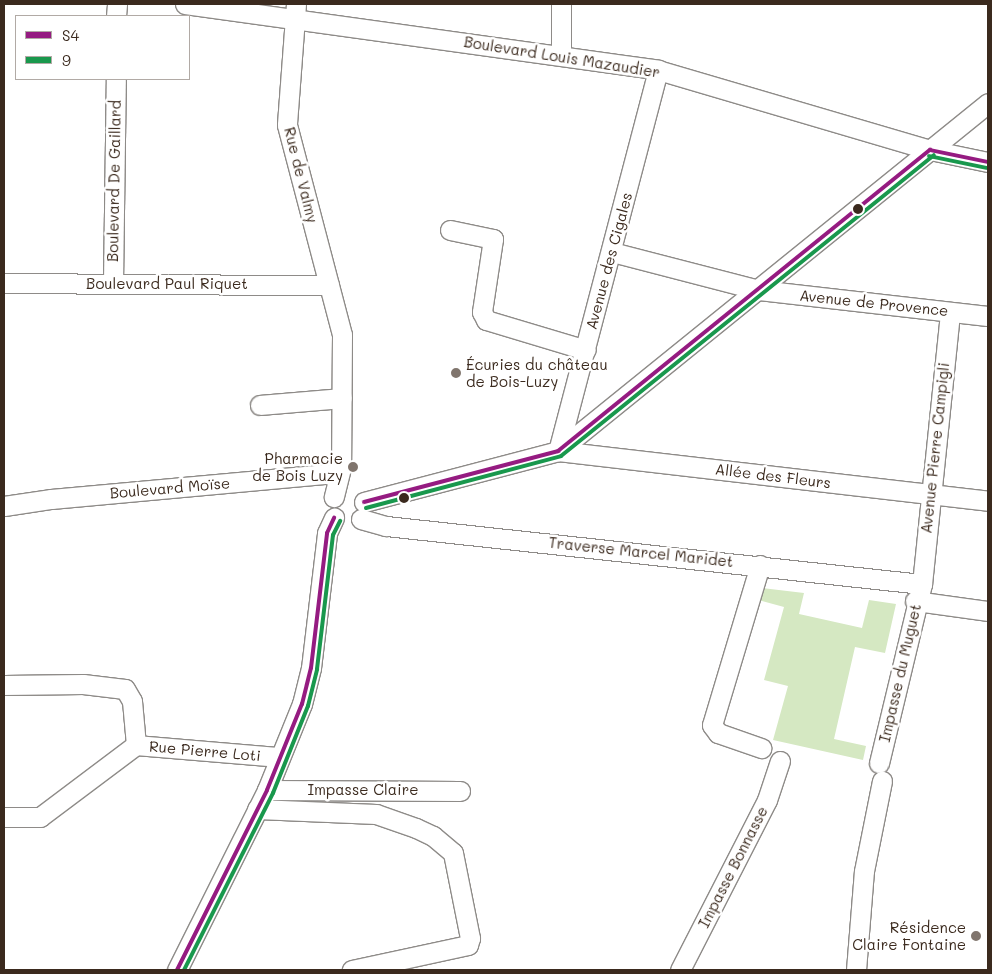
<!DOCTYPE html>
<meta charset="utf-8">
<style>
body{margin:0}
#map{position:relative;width:992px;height:974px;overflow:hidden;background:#fff;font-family:Mali,sans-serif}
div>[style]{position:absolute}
.green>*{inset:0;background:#d5e8c2}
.roads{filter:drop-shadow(1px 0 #8e8b88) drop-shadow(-1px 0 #8e8b88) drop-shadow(0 1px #8e8b88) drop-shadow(0 -1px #8e8b88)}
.minor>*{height:19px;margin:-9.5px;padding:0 9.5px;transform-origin:9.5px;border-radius:9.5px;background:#fff}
.bus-1>*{height:4px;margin:-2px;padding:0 2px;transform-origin:2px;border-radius:2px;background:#951b81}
.bus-2>*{height:4px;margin:-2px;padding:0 2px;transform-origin:2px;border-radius:2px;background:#19984d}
.dots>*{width:14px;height:14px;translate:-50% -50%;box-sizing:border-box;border:2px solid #fff;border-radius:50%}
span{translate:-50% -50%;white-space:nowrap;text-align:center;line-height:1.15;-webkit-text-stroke:5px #fff;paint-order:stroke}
.street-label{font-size:15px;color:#3b2a1e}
.poi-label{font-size:15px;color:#3b2a1e}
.left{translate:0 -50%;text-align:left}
.right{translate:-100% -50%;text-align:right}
.frame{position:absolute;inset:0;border:5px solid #3b2a1e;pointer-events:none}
.legend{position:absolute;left:15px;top:15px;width:175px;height:65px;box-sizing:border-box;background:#fff;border:1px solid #b1aaa5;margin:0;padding:6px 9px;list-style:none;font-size:15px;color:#3b2a1e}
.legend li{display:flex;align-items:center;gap:10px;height:25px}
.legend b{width:25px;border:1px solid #b1aaa5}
</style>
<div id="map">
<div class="green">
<i style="clip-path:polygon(761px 588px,804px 593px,799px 614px,862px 628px,869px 600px,896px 604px,885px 653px,855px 647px,834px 739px,866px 746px,863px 760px,773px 740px,788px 686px,764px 680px,784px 607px,758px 600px)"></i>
</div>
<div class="roads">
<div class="minor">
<i style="left:185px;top:4px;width:478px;rotate:7.9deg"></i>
<i style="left:658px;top:70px;width:284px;rotate:16.4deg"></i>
<i style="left:930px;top:150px;width:59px;rotate:11.7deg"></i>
<i style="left:296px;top:4px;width:121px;rotate:94.3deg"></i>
<i style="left:287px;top:125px;width:217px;rotate:75.3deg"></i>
<i style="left:342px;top:335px;width:133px;rotate:90.4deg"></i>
<i style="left:341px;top:468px;width:30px;rotate:104deg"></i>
<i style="left:561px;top:4px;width:51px;rotate:90deg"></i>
<i style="left:116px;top:16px;width:12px;rotate:-85deg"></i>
<i style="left:658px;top:70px;width:394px;rotate:104.7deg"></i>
<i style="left:558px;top:451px;width:433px;rotate:6.6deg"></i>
<i style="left:450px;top:230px;width:44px;rotate:11.8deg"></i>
<i style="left:493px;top:239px;width:74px;rotate:98.6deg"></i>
<i style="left:482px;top:312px;width:9px;rotate:63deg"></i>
<i style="left:486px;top:320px;width:104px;rotate:16.7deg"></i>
<i style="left:612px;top:252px;width:152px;rotate:14.5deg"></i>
<i style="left:759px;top:290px;width:230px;rotate:6.5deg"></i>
<i style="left:4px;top:283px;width:325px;rotate:0.4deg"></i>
<i style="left:113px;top:283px;width:204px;rotate:-89.2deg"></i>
<i style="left:260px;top:405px;width:82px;rotate:-4.9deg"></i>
<i style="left:364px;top:502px;width:201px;rotate:-14.7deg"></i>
<i style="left:558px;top:451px;width:553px;rotate:-38.98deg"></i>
<i style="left:4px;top:506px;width:48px;rotate:-8.5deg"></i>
<i style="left:51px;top:499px;width:277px;rotate:-5.2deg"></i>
<i style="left:327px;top:474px;width:10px;rotate:17deg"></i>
<i style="left:361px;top:519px;width:26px;rotate:16deg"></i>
<i style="left:386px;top:526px;width:539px;rotate:6.18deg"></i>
<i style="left:760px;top:565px;width:167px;rotate:106.7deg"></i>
<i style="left:712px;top:725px;width:10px;rotate:53deg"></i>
<i style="left:718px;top:733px;width:46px;rotate:19.2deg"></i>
<i style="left:915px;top:601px;width:74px;rotate:7.8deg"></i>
<i style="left:4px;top:685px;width:79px;rotate:-0.7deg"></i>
<i style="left:83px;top:684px;width:42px;rotate:6.8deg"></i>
<i style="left:125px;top:689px;width:14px;rotate:60deg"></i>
<i style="left:132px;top:701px;width:44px;rotate:84.8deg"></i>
<i style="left:879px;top:763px;width:184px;rotate:-76.5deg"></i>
<i style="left:922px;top:584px;width:273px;rotate:-84.1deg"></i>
<i style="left:267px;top:790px;width:193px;rotate:0.3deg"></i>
<i style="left:257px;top:809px;width:119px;rotate:2.4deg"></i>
<i style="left:376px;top:814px;width:42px;rotate:19.3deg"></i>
<i style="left:416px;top:828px;width:19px;rotate:25deg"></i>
<i style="left:433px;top:836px;width:26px;rotate:40deg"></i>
<i style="left:453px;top:853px;width:87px;rotate:78.7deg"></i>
<i style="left:470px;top:938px;width:7px;rotate:106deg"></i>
<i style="left:468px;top:945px;width:119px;rotate:167.8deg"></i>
<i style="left:4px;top:817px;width:36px"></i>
<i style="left:40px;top:817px;width:120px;rotate:-36.9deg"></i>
<i style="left:136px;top:745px;width:144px;rotate:4.8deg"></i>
<i style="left:177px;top:970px;width:201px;rotate:-63.4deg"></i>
<i style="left:267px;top:790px;width:93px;rotate:-67.9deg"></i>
<i style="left:302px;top:704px;width:37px;rotate:-76deg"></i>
<i style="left:311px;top:668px;width:136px;rotate:-83.2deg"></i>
<i style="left:327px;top:533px;width:17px;rotate:-65deg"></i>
<i style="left:680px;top:970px;width:191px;rotate:-62.9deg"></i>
<i style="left:767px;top:800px;width:41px;rotate:-71.6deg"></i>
<i style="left:856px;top:970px;width:99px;rotate:-85.4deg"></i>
<i style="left:864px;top:871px;width:92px;rotate:-78.7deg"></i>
</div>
</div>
<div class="bus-1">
<i style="left:930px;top:150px;width:59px;rotate:11.7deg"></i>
<i style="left:364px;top:502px;width:201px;rotate:-14.7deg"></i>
<i style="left:558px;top:451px;width:479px;rotate:-39deg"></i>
<i style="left:177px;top:970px;width:201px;rotate:-63.4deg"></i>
<i style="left:267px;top:790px;width:93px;rotate:-67.9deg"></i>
<i style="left:302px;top:704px;width:37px;rotate:-76deg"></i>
<i style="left:311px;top:668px;width:136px;rotate:-83.2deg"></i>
<i style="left:327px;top:533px;width:17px;rotate:-65deg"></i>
</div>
<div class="bus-2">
<i style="left:929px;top:156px;width:59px;rotate:11.7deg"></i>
<i style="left:366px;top:508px;width:202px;rotate:-14.9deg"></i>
<i style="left:561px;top:456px;width:479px;rotate:-38.9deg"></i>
<i style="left:184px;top:970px;width:198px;rotate:-63.3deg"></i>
<i style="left:273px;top:793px;width:94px;rotate:-68.1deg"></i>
<i style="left:308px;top:706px;width:38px;rotate:-76deg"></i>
<i style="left:317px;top:669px;width:135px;rotate:-83.2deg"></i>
<i style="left:333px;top:535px;width:16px;rotate:-63deg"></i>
</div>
<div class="dots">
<i style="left:858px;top:209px;background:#3b2a1e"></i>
<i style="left:456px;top:373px;background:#80756d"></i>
<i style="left:353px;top:467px;background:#80756d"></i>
<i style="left:404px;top:498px;background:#3b2a1e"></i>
<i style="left:976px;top:936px;background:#80756d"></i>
</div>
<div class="street-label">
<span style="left:562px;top:57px;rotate:9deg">Boulevard Louis Mazaudier</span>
<span style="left:301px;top:175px;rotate:76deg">Rue de Valmy</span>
<span style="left:114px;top:181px;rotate:-89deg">Boulevard De Gaillard</span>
<span style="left:609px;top:261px;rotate:-75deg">Avenue des Cigales</span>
<span style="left:167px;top:284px">Boulevard Paul Riquet</span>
<span style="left:874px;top:303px;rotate:6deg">Avenue de Provence</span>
<span style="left:935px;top:448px;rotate:-84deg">Avenue Pierre Campigli</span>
<span style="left:773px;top:476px;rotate:7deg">Allée des Fleurs</span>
<span style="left:170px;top:488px;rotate:-5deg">Boulevard Moïse</span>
<span style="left:641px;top:552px;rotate:6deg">Traverse Marcel Maridet</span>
<span style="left:900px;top:673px;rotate:-77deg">Impasse du Muguet</span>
<span style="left:205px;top:751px;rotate:5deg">Rue Pierre Loti</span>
<span style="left:363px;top:790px">Impasse Claire</span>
<span style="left:733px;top:867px;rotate:-63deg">Impasse Bonnasse</span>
</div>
<div class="poi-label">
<span class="left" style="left:466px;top:373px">Écuries du château<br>de Bois-Luzy</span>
<span class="right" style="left:343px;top:467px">Pharmacie<br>de Bois Luzy</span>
<span class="right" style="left:966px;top:936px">Résidence<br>Claire Fontaine</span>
</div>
<div class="frame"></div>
<ul class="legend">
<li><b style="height:6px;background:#951b81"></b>S4</li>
<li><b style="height:6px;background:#19984d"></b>9</li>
</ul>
</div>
